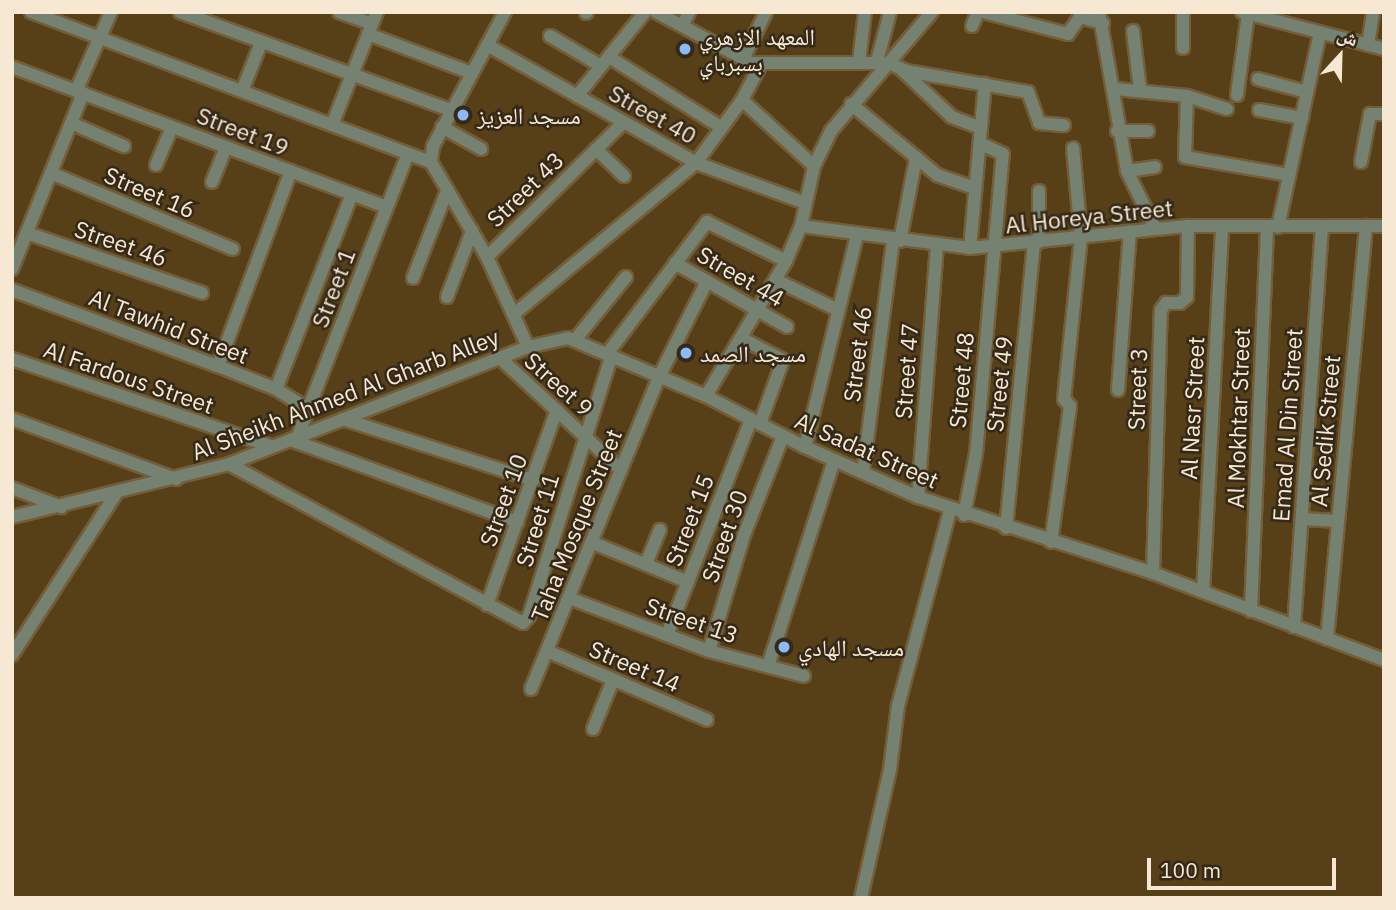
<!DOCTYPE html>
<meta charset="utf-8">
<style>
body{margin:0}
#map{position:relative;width:1396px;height:910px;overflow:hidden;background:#574017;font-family:"IBM Plex Sans","Noto Naskh Arabic",sans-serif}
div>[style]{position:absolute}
.roads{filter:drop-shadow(2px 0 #745e39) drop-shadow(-2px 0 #745e39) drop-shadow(0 2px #745e39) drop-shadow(0 -2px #745e39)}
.minor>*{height:12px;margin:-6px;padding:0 6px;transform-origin:6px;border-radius:6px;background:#758271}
.dots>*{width:19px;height:19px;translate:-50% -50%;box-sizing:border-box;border:4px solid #342918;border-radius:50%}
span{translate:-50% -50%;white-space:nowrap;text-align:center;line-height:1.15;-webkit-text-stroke:5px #342918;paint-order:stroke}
.poi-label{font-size:23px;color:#f6e8d2}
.left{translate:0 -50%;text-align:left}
.street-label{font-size:23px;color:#f6e8d2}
.frame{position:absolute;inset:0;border:14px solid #f6e8d2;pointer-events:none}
.north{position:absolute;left:1305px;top:21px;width:70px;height:70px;-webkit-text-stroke:5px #342918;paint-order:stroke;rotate:22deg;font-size:19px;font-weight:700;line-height:28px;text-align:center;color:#f6e8d2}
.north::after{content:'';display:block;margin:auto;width:24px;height:32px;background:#f6e8d2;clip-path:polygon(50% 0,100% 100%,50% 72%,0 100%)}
.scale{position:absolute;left:1147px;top:858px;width:189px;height:32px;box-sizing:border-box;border:4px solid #f6e8d2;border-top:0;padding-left:9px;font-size:21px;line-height:24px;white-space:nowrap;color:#f6e8d2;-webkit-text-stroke:5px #342918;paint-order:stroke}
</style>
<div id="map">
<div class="roads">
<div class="minor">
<i style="left:31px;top:12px;width:427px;rotate:20.6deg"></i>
<i style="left:180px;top:12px;width:288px;rotate:19.9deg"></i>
<i style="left:339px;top:12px;width:35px;rotate:20deg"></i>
<i style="left:505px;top:12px;width:152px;rotate:118.2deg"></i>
<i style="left:433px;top:146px;width:16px;rotate:97deg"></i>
<i style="left:431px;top:162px;width:110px;rotate:59.5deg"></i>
<i style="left:487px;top:257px;width:99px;rotate:65.5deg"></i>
<i style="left:656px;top:12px;width:108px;rotate:28.2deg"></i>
<i style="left:751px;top:63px;width:138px"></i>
<i style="left:889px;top:63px;width:19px;rotate:25deg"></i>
<i style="left:906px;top:71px;width:124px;rotate:9.8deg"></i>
<i style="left:1028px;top:92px;width:33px;rotate:70deg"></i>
<i style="left:1039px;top:123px;width:25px;rotate:5deg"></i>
<i style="left:983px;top:12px;width:88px;rotate:14.5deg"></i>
<i style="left:1068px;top:34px;width:21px;rotate:-55deg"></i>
<i style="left:1080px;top:17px;width:24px;rotate:15deg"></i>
<i style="left:1099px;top:12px;width:161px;rotate:80deg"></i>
<i style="left:1127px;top:171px;width:64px;rotate:63.8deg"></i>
<i style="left:1242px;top:12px;width:147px;rotate:14.6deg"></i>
<i style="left:586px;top:13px;width:1px;rotate:-45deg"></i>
<i style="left:682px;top:26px;width:16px;rotate:-63deg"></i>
<i style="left:972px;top:26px;width:15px;rotate:-67deg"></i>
<i style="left:1133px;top:31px;width:59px;rotate:83.2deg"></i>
<i style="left:368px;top:34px;width:111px;rotate:20.6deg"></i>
<i style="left:550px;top:36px;width:59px;rotate:30.5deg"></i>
<i style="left:487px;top:45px;width:240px;rotate:29.4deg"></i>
<i style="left:696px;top:163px;width:117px;rotate:20deg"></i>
<i style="left:1368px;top:45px;width:33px;rotate:-81deg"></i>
<i style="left:1183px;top:48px;width:36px;rotate:-90deg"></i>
<i style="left:609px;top:57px;width:133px;rotate:32.1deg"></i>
<i style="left:743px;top:59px;width:52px;rotate:-63.9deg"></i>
<i style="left:877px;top:61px;width:51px;rotate:-75.1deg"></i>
<i style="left:859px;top:62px;width:50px;rotate:-83.2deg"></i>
<i style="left:12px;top:67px;width:400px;rotate:20.5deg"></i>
<i style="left:903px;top:71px;width:67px;rotate:43.2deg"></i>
<i style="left:952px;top:117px;width:31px;rotate:21deg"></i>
<i style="left:1258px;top:79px;width:51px;rotate:14.9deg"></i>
<i style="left:1116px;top:89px;width:71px;rotate:5.6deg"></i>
<i style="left:1187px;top:96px;width:42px;rotate:18deg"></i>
<i style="left:76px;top:91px;width:86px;rotate:-66.1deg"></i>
<i style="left:242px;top:91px;width:52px;rotate:-68.4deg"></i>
<i style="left:1237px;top:95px;width:82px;rotate:-82.3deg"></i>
<i style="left:577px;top:96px;width:108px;rotate:-51deg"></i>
<i style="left:1187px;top:96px;width:61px;rotate:91.9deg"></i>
<i style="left:1185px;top:157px;width:106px;rotate:9.8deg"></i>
<i style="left:742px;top:100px;width:98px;rotate:42.5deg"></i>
<i style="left:851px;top:104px;width:112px;rotate:39.5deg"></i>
<i style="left:937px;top:175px;width:40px;rotate:18.9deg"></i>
<i style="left:1259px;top:110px;width:44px;rotate:10.5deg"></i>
<i style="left:71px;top:123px;width:58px;rotate:23.5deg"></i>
<i style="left:332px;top:125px;width:122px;rotate:-68.3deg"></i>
<i style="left:442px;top:127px;width:45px;rotate:29.4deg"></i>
<i style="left:1117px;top:131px;width:31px"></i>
<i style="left:596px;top:149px;width:39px;rotate:44deg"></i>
<i style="left:1361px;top:162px;width:49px;rotate:-79.4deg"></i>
<i style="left:1370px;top:114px;width:14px"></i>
<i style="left:156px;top:165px;width:41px;rotate:-67.2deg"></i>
<i style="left:1127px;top:171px;width:28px;rotate:-8deg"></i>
<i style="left:51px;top:173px;width:197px;rotate:22.7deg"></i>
<i style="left:212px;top:182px;width:38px;rotate:-68deg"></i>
<i style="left:1039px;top:191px;width:51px;rotate:90deg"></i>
<i style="left:801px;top:226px;width:170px;rotate:7.4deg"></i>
<i style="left:970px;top:248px;width:219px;rotate:-5.8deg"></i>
<i style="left:1188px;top:226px;width:196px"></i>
<i style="left:1278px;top:227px;width:199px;rotate:-77.8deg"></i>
<i style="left:27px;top:233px;width:185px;rotate:18.9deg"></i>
<i style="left:900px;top:241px;width:85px;rotate:-79.1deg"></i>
<i style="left:970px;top:248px;width:165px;rotate:-84.8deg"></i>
<i style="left:487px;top:257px;width:192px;rotate:-44.6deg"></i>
<i style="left:675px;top:263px;width:129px;rotate:29.7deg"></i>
<i style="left:12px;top:269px;width:190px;rotate:-68deg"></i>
<i style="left:413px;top:278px;width:93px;rotate:-68.7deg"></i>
<i style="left:776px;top:280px;width:69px;rotate:25.8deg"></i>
<i style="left:12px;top:290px;width:220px;rotate:20.3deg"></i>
<i style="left:218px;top:366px;width:62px;rotate:21.6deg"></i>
<i style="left:276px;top:389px;width:38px;rotate:32deg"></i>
<i style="left:447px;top:297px;width:71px;rotate:-69.3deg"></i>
<i style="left:514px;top:314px;width:236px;rotate:-39.7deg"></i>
<i style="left:696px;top:163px;width:78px;rotate:-53.9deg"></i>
<i style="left:742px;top:100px;width:40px;rotate:-62deg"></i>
<i style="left:741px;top:338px;width:47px;rotate:27.6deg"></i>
<i style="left:783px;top:360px;width:68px;rotate:109.8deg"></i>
<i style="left:575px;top:340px;width:81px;rotate:-51deg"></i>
<i style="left:607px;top:354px;width:166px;rotate:-52.9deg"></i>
<i style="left:707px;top:222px;width:88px;rotate:26.3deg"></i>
<i style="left:500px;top:358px;width:165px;rotate:42.8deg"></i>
<i style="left:12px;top:359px;width:275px;rotate:18.6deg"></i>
<i style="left:218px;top:366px;width:208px;rotate:-69.5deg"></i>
<i style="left:276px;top:389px;width:209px;rotate:-68.7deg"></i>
<i style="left:1118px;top:390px;width:159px;rotate:-85.7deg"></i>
<i style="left:706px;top:396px;width:157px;rotate:-59.3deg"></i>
<i style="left:786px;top:261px;width:38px;rotate:-67deg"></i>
<i style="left:801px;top:226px;width:61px;rotate:-77.8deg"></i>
<i style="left:814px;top:166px;width:39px;rotate:-64deg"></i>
<i style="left:831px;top:131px;width:156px;rotate:-49.7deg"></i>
<i style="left:12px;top:419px;width:175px;rotate:20.1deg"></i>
<i style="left:343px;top:419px;width:200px;rotate:17.8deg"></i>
<i style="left:297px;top:438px;width:305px;rotate:-68.7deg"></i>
<i style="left:291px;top:440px;width:241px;rotate:19.9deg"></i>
<i style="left:805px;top:447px;width:218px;rotate:-76.2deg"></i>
<i style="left:229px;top:464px;width:334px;rotate:28.4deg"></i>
<i style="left:523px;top:623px;width:9px;rotate:-49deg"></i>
<i style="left:529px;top:616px;width:272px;rotate:-72.4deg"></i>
<i style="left:863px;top:472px;width:234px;rotate:-82.6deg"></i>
<i style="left:12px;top:488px;width:53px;rotate:21.2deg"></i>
<i style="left:918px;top:497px;width:251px;rotate:-85.7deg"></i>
<i style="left:964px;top:515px;width:62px;rotate:-78.9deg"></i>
<i style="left:976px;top:454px;width:301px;rotate:-84.9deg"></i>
<i style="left:1003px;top:154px;width:26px;rotate:-155deg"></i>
<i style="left:12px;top:517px;width:223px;rotate:-13.7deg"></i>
<i style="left:229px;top:464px;width:321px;rotate:-21.4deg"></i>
<i style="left:528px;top:347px;width:41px;rotate:-12.7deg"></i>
<i style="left:568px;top:338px;width:150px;rotate:22.8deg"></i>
<i style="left:706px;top:396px;width:111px;rotate:27.3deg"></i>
<i style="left:805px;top:447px;width:124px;rotate:23.9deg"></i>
<i style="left:918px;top:497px;width:247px;rotate:17.9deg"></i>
<i style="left:1153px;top:573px;width:247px;rotate:20.6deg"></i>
<i style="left:1302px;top:519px;width:36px;rotate:3deg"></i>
<i style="left:1006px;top:528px;width:286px;rotate:-84.4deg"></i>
<i style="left:591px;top:542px;width:105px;rotate:22.4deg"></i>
<i style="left:1051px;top:542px;width:137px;rotate:-82deg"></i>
<i style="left:1070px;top:406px;width:9px;rotate:-131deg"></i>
<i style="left:1064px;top:399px;width:163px;rotate:-84deg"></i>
<i style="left:1081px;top:237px;width:89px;rotate:-95.1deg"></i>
<i style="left:646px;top:564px;width:37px;rotate:-68deg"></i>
<i style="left:1153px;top:573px;width:263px;rotate:-88.3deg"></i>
<i style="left:1161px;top:310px;width:9px;rotate:-54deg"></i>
<i style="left:1166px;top:303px;width:14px"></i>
<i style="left:1180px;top:303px;width:9px;rotate:-41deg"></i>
<i style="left:1187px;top:297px;width:71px;rotate:-89.2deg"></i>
<i style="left:1203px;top:592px;width:366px;rotate:-87deg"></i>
<i style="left:569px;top:598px;width:150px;rotate:20.7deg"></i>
<i style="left:709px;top:651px;width:98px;rotate:14.7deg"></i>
<i style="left:487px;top:605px;width:207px;rotate:-70.3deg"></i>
<i style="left:1251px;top:611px;width:385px;rotate:-87.6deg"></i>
<i style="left:1294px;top:627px;width:402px;rotate:-86deg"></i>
<i style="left:667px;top:635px;width:232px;rotate:-68.7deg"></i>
<i style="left:1327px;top:639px;width:415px;rotate:-84.6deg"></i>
<i style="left:547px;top:651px;width:174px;rotate:23.3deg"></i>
<i style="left:709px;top:651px;width:121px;rotate:-73.2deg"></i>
<i style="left:744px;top:535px;width:106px;rotate:-68.5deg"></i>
<i style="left:12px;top:655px;width:190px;rotate:-57.2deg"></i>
<i style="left:768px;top:666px;width:216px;rotate:-72.2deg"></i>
<i style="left:531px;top:689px;width:337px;rotate:-67.7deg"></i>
<i style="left:659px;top:377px;width:107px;rotate:-63.4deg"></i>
<i style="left:593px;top:729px;width:53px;rotate:-67.8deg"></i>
<i style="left:861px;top:898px;width:132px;rotate:-77.3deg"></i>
<i style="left:890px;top:769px;width:64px;rotate:-82.8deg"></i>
<i style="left:898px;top:706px;width:203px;rotate:-75.1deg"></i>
</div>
</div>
<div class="dots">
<i style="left:685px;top:49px;background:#8db9fc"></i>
<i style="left:463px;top:115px;background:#8db9fc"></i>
<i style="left:686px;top:353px;background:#8db9fc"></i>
<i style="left:784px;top:647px;background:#8db9fc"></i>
</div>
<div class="poi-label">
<span class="left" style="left:699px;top:49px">المعهد الازهري<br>بسبرباي</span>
<span class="left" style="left:477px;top:115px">مسجد العزيز</span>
<span class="left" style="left:700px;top:353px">مسجد الصمد</span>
<span class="left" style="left:798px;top:647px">مسجد الهادي</span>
</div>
<div class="street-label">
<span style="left:653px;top:114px;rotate:29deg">Street 40</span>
<span style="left:243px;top:131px;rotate:21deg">Street 19</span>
<span style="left:525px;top:189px;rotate:-44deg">Street 43</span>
<span style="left:150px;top:192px;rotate:23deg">Street 16</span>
<span style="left:1089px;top:216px;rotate:-6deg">Al Horeya Street</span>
<span style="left:121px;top:243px;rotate:19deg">Street 46</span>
<span style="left:741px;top:276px;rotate:30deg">Street 44</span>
<span style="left:333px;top:288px;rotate:-69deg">Street 1</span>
<span style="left:169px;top:326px;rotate:21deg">Al Tawhid Street</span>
<span style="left:857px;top:354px;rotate:-83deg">Street 46</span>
<span style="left:906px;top:371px;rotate:-86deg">Street 47</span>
<span style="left:129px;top:377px;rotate:19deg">Al Fardous Street</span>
<span style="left:961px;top:380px;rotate:-85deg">Street 48</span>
<span style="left:559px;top:384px;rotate:42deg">Street 9</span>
<span style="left:999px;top:384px;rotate:-84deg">Street 49</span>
<span style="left:1137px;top:389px;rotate:-88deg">Street 3</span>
<span style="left:345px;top:394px;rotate:-21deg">Al Sheikh Ahmed Al Gharb Alley</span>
<span style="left:1192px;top:408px;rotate:-87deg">Al Nasr Street</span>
<span style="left:1238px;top:418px;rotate:-88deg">Al Mokhtar Street</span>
<span style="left:1287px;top:425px;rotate:-86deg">Emad Al Din Street</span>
<span style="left:1325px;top:431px;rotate:-85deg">Al Sedik Street</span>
<span style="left:867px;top:450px;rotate:24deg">Al Sadat Street</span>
<span style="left:503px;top:500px;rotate:-70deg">Street 10</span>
<span style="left:537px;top:520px;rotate:-73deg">Street 11</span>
<span style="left:689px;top:520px;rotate:-69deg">Street 15</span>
<span style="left:576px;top:525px;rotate:-68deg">Taha Mosque Street</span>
<span style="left:724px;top:536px;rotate:-71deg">Street 30</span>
<span style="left:692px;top:620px;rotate:19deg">Street 13</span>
<span style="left:635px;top:666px;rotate:23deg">Street 14</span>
</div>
<div class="frame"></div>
<div class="north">ش</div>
<div class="scale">100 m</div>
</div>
